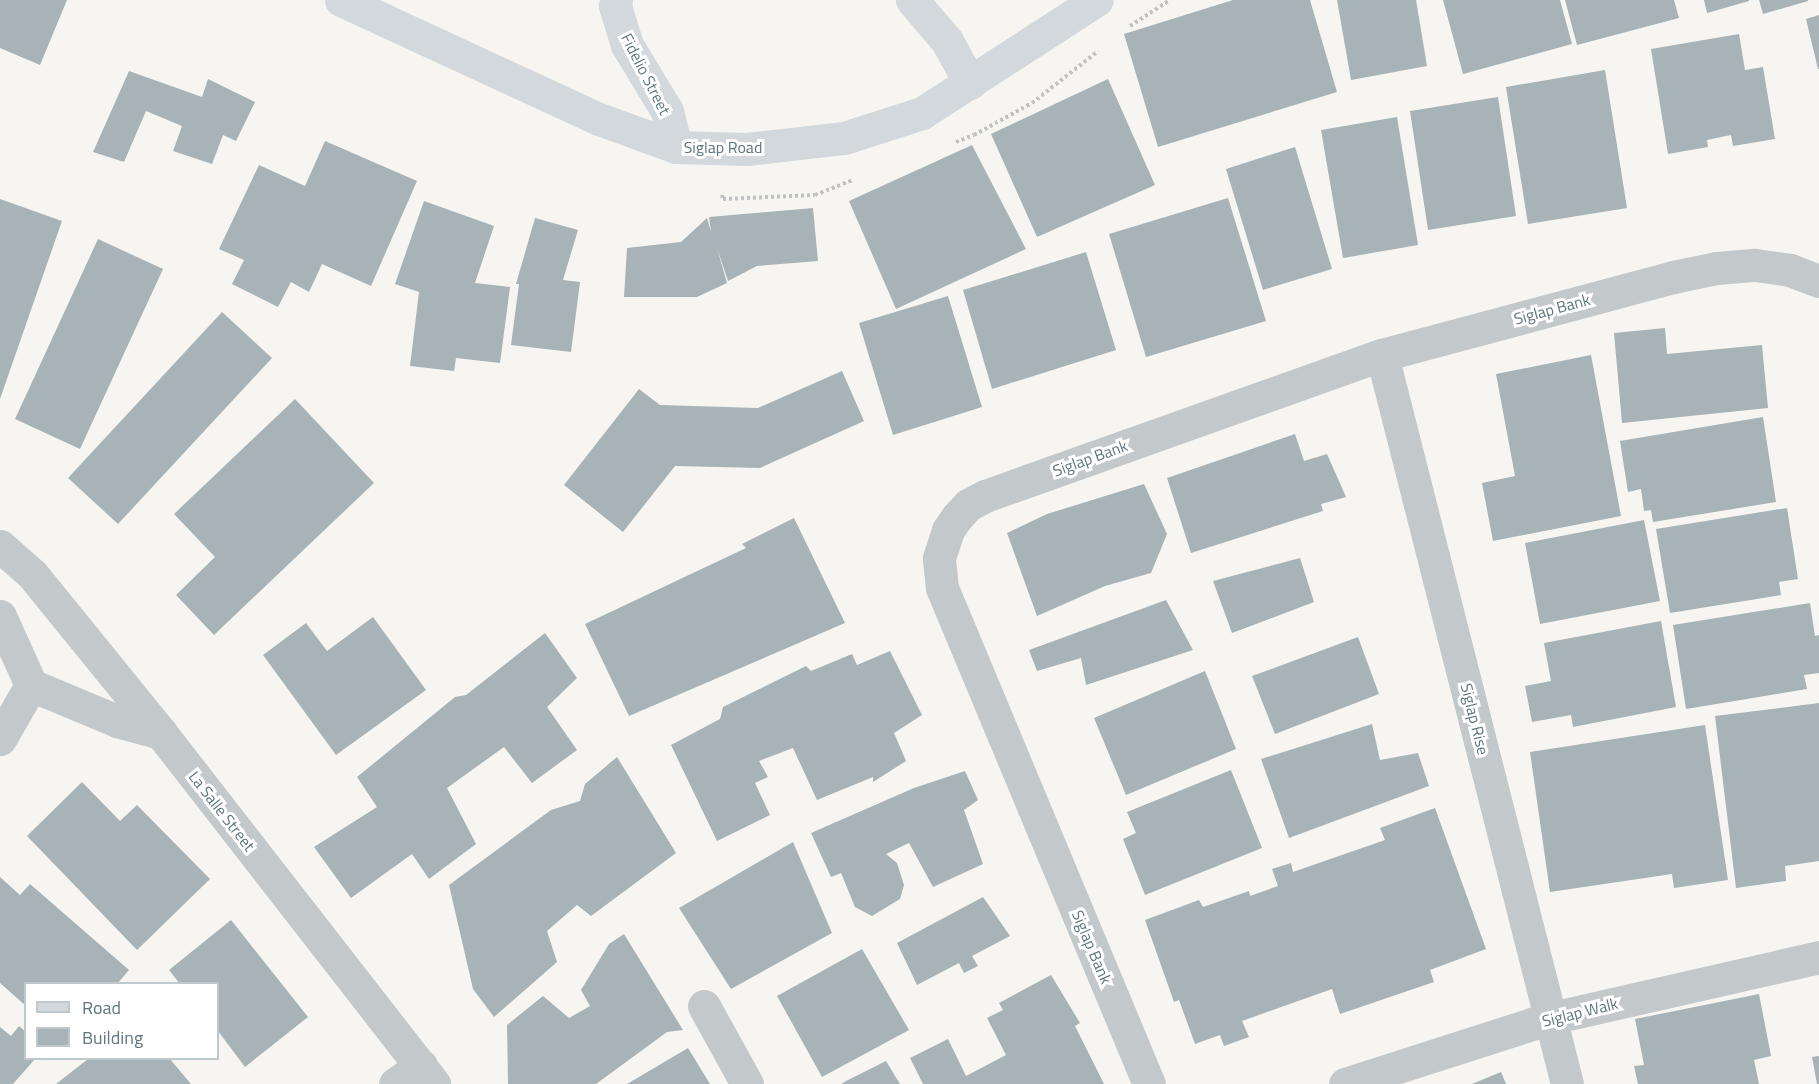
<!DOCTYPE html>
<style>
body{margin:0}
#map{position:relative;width:1819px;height:1084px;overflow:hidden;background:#f6f5f2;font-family:"Titillium Web",sans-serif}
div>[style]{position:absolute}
.building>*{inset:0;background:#a7b3b6}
.path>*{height:4px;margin-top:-2px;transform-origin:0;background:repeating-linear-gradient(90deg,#bfc1c3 0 3px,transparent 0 6px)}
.street>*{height:33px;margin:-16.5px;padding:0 16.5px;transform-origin:16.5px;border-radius:16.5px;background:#c3c8ca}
.secondary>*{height:33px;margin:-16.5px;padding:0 16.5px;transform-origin:16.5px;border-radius:16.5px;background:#d2d8db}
span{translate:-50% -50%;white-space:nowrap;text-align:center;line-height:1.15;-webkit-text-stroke:6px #fff;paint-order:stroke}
.street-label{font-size:16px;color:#5f767f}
.legend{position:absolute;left:24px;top:982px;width:195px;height:78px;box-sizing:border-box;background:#fff;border:2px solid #bfc8cc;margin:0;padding:8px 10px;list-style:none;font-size:18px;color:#5f767f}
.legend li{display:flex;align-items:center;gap:12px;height:30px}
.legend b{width:30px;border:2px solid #bfc8cc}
</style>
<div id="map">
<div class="building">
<i style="clip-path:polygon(0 0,67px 0,40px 65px,0 48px)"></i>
<i style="clip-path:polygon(1233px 0,1310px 0,1337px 92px,1158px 147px,1124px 34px)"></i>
<i style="clip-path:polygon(1337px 0,1416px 0,1427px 66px,1351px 80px)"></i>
<i style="clip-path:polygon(1443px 0,1560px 0,1572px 44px,1463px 74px)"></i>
<i style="clip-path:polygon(1565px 0,1674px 0,1679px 18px,1577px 45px)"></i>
<i style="clip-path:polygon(1704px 0,1749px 0,1749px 1px,1707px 13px)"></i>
<i style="clip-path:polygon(1759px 0,1808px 0,1808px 1px,1763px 14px)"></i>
<i style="clip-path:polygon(1819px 15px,1819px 69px,1818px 69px,1806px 19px)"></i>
<i style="clip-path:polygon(1739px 34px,1745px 70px,1763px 67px,1775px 139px,1733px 146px,1731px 135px,1707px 140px,1708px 147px,1668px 154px,1651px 49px)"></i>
<i style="clip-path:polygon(1605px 70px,1627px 208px,1528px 224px,1506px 87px)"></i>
<i style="clip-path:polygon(129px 71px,202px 97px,208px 79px,255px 102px,236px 141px,223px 135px,212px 164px,173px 151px,182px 126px,146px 111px,124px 162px,93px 152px)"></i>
<i style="clip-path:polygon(1108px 79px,1155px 185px,1037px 237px,991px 134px)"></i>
<i style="clip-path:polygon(1498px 97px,1516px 216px,1428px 230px,1410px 111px)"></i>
<i style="clip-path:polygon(1397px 117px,1418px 245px,1343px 258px,1321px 130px)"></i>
<i style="clip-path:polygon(325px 141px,417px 181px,371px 286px,322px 264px,309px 292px,291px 282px,278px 307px,232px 284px,244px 260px,219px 249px,259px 165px,305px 186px)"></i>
<i style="clip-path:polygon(972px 145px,1026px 249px,896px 309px,849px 201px)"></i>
<i style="clip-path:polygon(1295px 147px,1332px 269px,1263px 290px,1226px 169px)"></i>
<i style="clip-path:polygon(1228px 198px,1266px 321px,1146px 357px,1109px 234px)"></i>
<i style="clip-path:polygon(0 199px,62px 221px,0 399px)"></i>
<i style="clip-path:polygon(424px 201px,494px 226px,475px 283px,510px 287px,500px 363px,456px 358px,454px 371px,410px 366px,419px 292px,395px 284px)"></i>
<i style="clip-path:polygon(813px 208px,818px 261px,757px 266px,728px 281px,717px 248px,727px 283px,697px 297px,624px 297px,627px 248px,681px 242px,707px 218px,711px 232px,709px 217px)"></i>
<i style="clip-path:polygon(535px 218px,578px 230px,563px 280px,580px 282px,571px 352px,511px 345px,519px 284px,516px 284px)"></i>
<i style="clip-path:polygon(98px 239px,163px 269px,80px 449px,15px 419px)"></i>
<i style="clip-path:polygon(1086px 252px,1116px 350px,992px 389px,963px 290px)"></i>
<i style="clip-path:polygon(948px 296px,982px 407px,893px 435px,859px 323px)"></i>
<i style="clip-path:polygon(222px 312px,272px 358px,118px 524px,68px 478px)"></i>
<i style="clip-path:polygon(1665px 328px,1667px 354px,1762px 345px,1768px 408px,1622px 423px,1614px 333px)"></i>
<i style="clip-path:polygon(1591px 355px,1621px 516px,1493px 541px,1482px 483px,1515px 476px,1496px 374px)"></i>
<i style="clip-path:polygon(842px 371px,864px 421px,760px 468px,675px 466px,623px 532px,564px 485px,639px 389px,660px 405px,758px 408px)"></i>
<i style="clip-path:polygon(295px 399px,374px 483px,214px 635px,176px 595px,215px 557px,174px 514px)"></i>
<i style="clip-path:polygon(1763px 417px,1776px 502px,1653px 522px,1651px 510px,1644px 511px,1641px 489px,1628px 492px,1620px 441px)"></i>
<i style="clip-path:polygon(1295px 434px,1304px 461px,1327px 454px,1346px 497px,1321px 504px,1323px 511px,1191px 553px,1167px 478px)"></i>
<i style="clip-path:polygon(1144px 484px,1167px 534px,1151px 573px,1105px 586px,1037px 616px,1007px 533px,1047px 514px)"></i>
<i style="clip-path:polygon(1787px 508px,1798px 579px,1779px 582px,1781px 595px,1670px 613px,1656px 529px)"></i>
<i style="clip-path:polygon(794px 518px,845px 623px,629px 716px,585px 624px,746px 548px,742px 544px)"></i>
<i style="clip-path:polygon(1644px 520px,1660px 601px,1540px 624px,1525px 543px)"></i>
<i style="clip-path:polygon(1300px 558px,1314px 602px,1232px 633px,1213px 581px)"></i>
<i style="clip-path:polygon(1166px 600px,1193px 650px,1086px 685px,1081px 658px,1037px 671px,1029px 650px)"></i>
<i style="clip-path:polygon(1810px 603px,1815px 636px,1819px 635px,1819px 673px,1804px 675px,1807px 689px,1686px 709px,1673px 625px)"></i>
<i style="clip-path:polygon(373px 617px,426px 690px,336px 755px,263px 655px,306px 623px,327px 651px)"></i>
<i style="clip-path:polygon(1661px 621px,1676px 707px,1573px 727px,1571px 715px,1532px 722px,1525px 686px,1551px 681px,1544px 643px)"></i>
<i style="clip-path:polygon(545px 633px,577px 678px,547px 707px,577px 750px,532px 783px,504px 747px,447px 788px,476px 844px,429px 879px,412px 854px,351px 898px,314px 847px,377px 807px,357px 777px,455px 697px,466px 695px)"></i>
<i style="clip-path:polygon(1358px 637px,1379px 694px,1275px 734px,1252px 676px)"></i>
<i style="clip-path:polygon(890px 651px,922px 715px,894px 733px,906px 761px,873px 782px,873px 777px,817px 800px,793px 748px,759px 761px,768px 777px,755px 783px,770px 815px,717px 841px,671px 745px,720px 719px,723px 707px,806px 666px,811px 671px,852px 654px,857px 665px)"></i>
<i style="clip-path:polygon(1205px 671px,1236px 749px,1126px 795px,1094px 718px)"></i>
<i style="clip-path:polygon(1819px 703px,1819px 861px,1785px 866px,1786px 881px,1736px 888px,1715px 716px)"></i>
<i style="clip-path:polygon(1372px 724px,1380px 760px,1418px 753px,1429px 786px,1289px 838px,1261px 759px)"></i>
<i style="clip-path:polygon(1705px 725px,1728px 880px,1674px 888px,1672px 874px,1550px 892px,1530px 752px)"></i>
<i style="clip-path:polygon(617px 757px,676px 853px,591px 916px,577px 905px,547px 931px,557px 962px,494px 1017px,473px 989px,449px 885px,551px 810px,580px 801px,585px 784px)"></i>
<i style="clip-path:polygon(1231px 770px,1262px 848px,1145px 895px,1123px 839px,1136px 833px,1127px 812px)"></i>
<i style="clip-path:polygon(965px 771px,978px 800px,964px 810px,983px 864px,933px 887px,909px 843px,886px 854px,897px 863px,904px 885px,900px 899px,872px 916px,855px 907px,841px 873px,831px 877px,811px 833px,914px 788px)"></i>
<i style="clip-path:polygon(82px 782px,120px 821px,137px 805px,210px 879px,137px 950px,27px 836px)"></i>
<i style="clip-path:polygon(1435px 808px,1486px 949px,1430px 970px,1434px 982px,1340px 1014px,1332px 989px,1242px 1021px,1249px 1037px,1224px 1046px,1220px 1035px,1195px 1044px,1179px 1000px,1174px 1002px,1145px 920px,1199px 900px,1203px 907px,1249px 891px,1250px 896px,1278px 886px,1272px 869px,1291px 863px,1293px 872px,1385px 840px,1380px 828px)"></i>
<i style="clip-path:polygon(793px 842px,832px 933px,731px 989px,679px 908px)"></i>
<i style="clip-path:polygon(0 877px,20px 895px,30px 884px,129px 970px,117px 984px,26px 984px,26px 1006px,0 983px)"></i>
<i style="clip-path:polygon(983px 897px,1010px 936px,972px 956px,978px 966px,964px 973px,959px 963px,917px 985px,897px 943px)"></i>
<i style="clip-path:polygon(231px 920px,308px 1017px,245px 1067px,218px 1031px,218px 984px,180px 984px,169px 970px)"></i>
<i style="clip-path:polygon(624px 934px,683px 1030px,667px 1032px,596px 1084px,508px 1084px,507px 1025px,543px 996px,569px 1018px,590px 1006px,581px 990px,609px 944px)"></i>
<i style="clip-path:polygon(862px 949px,909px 1030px,822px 1077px,777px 996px)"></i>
<i style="clip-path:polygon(1051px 975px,1080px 1023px,1075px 1026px,1104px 1084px,923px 1084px,910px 1058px,948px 1039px,966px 1076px,1006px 1055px,987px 1018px,1003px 1010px,999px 1003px)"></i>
<i style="clip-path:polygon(1759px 994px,1771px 1056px,1754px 1060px,1759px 1084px,1638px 1084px,1634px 1066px,1644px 1065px,1635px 1019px)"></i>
<i style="clip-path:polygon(19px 1026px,26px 1032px,26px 1059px,35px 1059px,13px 1084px,0 1084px,0 1027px,11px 1036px)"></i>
<i style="clip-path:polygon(688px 1048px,710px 1084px,627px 1084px)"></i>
<i style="clip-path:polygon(1819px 1056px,1819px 1084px,1817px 1084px,1812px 1057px)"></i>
<i style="clip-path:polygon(88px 1059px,170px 1059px,191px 1084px,56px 1084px)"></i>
<i style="clip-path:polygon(886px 1061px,900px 1084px,841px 1084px,848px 1080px)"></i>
<i style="clip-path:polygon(1501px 1072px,1506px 1084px,1472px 1084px)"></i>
</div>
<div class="path">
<i style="left:1130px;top:26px;width:48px;rotate:-33deg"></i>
<i style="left:956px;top:142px;width:19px;rotate:-21deg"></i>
<i style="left:974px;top:135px;width:66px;rotate:-28.9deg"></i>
<i style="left:1032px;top:103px;width:84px;rotate:-38.2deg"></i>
<i style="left:722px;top:195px;width:4px;rotate:76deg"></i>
<i style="left:723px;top:199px;width:92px;rotate:-2.5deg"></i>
<i style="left:815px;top:195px;width:41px;rotate:-21.5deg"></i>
</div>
<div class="street">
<i style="left:1382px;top:355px;width:752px;rotate:75.76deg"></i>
<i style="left:0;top:546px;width:43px;rotate:41.2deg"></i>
<i style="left:32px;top:574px;width:205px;rotate:50.9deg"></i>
<i style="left:161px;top:733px;width:445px;rotate:52.1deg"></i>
<i style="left:0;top:616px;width:76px;rotate:65.8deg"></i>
<i style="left:31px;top:685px;width:93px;rotate:22.7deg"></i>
<i style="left:117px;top:721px;width:46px;rotate:15.3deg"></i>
<i style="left:0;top:739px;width:62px;rotate:-60.1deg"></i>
<i style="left:704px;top:1006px;width:89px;rotate:61.1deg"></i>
<i style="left:395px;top:1084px;width:32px;rotate:-35deg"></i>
<i style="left:1149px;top:1084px;width:537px;rotate:-112.65deg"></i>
<i style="left:942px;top:588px;width:30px;rotate:-96deg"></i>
<i style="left:939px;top:558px;width:29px;rotate:-72deg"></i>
<i style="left:948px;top:530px;width:16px;rotate:-55deg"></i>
<i style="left:957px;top:517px;width:16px;rotate:-47deg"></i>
<i style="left:968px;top:505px;width:19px;rotate:-28deg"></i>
<i style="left:985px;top:496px;width:421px;rotate:-19.6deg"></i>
<i style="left:1382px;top:355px;width:301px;rotate:-15deg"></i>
<i style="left:1673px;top:277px;width:45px;rotate:-11.6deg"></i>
<i style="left:1717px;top:268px;width:38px;rotate:-5deg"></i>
<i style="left:1755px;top:265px;width:35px;rotate:8deg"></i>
<i style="left:1790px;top:270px;width:31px;rotate:21deg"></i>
<i style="left:1345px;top:1084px;width:216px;rotate:-17.8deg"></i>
<i style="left:1551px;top:1018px;width:275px;rotate:-12.8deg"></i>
</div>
<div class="secondary">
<i style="left:341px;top:0;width:284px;rotate:24.8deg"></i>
<i style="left:599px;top:119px;width:82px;rotate:20deg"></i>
<i style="left:676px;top:147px;width:71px;rotate:1.6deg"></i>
<i style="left:747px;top:149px;width:98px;rotate:-6.5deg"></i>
<i style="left:844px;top:138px;width:82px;rotate:-17.8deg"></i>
<i style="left:922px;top:113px;width:208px;rotate:-32.9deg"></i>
<i style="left:616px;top:0;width:6px;rotate:99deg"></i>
<i style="left:615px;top:6px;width:41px;rotate:72.9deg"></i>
<i style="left:627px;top:45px;width:77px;rotate:58.8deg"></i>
<i style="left:667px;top:111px;width:37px;rotate:76deg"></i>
<i style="left:912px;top:0;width:54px;rotate:49.5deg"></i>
<i style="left:947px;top:41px;width:48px;rotate:61.3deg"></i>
</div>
<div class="street-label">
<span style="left:646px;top:74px;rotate:63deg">Fidelio Street</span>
<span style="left:723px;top:147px">Siglap Road</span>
<span style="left:1552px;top:309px;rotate:-15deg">Siglap Bank</span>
<span style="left:1090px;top:458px;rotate:-20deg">Siglap Bank</span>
<span style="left:1475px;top:719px;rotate:76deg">Siglap Rise</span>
<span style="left:222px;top:811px;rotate:52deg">La Salle Street</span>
<span style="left:1092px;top:947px;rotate:67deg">Siglap Bank</span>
<span style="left:1580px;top:1012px;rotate:-14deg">Siglap Walk</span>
</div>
<ul class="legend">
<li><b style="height:8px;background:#d2d8db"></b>Road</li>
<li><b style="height:16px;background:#a7b3b6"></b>Building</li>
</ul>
</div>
